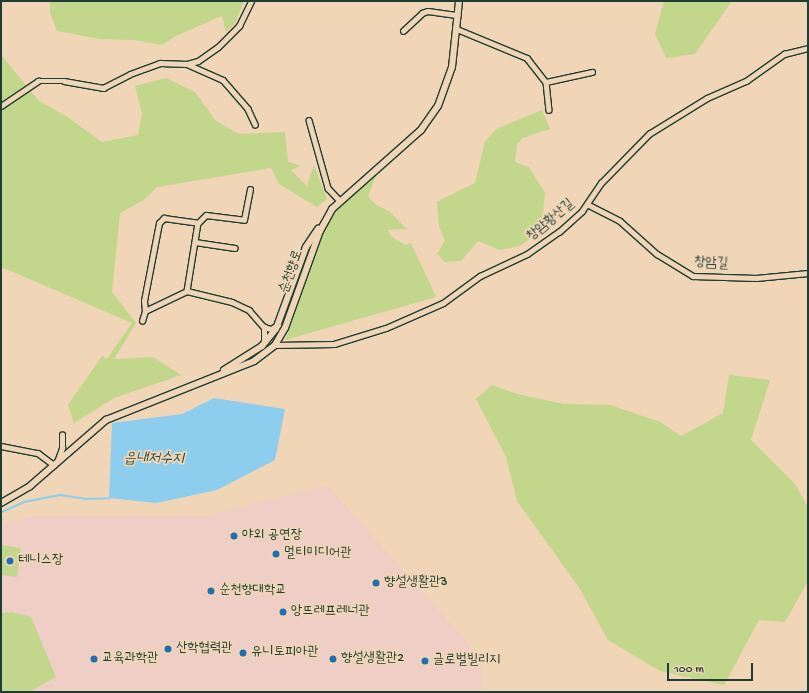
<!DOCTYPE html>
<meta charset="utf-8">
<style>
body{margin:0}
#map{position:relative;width:809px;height:693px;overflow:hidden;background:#f0d5b7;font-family:"Gochi Hand","Poor Story",sans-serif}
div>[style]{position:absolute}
.built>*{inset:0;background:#eecec5}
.green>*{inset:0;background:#c2d68c}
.water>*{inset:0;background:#8dcdee}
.stream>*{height:1.5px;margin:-0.75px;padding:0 0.75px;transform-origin:0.75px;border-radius:0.75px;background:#8dcdee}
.roads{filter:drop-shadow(1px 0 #1f3d34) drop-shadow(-1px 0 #1f3d34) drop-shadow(0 1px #1f3d34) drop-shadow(0 -1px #1f3d34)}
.street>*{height:4.5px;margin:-2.25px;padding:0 2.25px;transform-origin:2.25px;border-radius:2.25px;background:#f0d5b7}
.secondary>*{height:6px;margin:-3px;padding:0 3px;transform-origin:3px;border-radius:3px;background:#f0d5b7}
.dots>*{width:11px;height:11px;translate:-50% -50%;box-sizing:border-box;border:2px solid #f0d5b7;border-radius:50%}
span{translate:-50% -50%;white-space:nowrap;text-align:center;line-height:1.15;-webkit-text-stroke:3.5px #f0d5b7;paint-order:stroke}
.street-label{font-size:14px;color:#1f3d34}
.poi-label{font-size:14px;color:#1f3d34}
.left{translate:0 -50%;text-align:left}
.water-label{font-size:15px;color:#2a4b47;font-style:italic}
.frame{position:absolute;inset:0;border:2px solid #1f3d34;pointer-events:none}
.scale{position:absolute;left:667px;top:663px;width:86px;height:18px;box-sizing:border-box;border:2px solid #1f3d34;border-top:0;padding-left:5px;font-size:12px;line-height:14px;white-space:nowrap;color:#1f3d34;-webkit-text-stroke:3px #f0d5b7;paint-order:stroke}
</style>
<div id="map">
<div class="built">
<i style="clip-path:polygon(328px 486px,479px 656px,483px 672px,481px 692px,1px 692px,1px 525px,36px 516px,205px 516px)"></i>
</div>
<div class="green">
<i style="clip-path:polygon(50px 1px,244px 1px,235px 24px,226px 32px,222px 16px,176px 36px,162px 45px,134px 40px,99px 39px,57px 31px,50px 13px)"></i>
<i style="clip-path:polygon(664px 1px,732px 1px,695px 54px,666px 58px,655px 34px)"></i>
<i style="clip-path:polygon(1px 55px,39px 101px,66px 116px,102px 142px,138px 135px,142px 114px,135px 86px,166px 78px,195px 92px,216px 121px,239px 134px,285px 132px,288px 162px,301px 166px,291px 170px,307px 186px,314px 165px,327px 199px,317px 207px,279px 184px,271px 168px,157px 187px,144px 200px,120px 213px,112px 292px,136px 323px,114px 359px,153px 357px,181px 375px,114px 398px,74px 423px,68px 405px,102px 356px,107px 359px,132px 323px,1px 267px)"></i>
<i style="clip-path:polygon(542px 110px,550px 129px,523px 138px,517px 144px,515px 162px,529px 167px,545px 193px,541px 231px,520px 246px,500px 250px,478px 241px,461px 261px,445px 262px,437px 254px,445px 241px,439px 226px,437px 202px,475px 183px,485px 142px,496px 129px)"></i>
<i style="clip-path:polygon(377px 174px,368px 196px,376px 205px,389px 211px,407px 229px,388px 230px,391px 236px,405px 245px,411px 243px,436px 297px,285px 340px,326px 226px,343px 202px)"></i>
<i style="clip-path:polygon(729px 375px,770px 380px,751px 440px,795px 484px,808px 507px,808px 581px,785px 622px,759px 620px,724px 685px,660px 671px,608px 640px,580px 589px,517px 501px,506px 457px,476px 399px,492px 385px,517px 394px,564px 404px,610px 405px,660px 422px,681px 436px,723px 413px)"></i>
<i style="clip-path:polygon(1px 545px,21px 548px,17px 577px,1px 575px)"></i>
<i style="clip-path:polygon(12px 612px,31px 617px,56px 677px,29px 692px,1px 692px,1px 613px)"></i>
</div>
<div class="water">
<i style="clip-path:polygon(214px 398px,285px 409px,275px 460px,217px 490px,156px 503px,109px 498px,112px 423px,182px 414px)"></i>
</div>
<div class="stream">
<i style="left:2px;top:512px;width:24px;rotate:-24deg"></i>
<i style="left:24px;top:502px;width:38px;rotate:-11deg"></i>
<i style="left:61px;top:495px;width:24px;rotate:9deg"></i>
<i style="left:85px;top:499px;width:24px;rotate:-2deg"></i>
</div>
<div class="roads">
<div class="street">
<i style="left:457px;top:29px;width:76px;rotate:22.5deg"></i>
<i style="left:527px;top:58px;width:31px;rotate:52deg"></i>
<i style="left:546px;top:82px;width:28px;rotate:84deg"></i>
<i style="left:403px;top:31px;width:26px;rotate:-43deg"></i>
<i style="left:422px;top:13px;width:6px;rotate:-18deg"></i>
<i style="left:428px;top:11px;width:30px;rotate:8deg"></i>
<i style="left:187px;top:64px;width:39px;rotate:24deg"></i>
<i style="left:223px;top:80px;width:38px;rotate:49deg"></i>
<i style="left:248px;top:109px;width:17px;rotate:65deg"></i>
<i style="left:546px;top:82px;width:47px;rotate:-12.3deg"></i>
<i style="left:1px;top:106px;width:45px;rotate:-34deg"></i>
<i style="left:38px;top:81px;width:26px"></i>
<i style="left:64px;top:81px;width:40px;rotate:10deg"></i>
<i style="left:103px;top:88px;width:30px;rotate:-27deg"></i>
<i style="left:130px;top:74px;width:32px;rotate:-20deg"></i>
<i style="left:160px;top:63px;width:27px;rotate:2deg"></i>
<i style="left:187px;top:64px;width:11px;rotate:-15deg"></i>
<i style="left:198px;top:61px;width:24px;rotate:-35deg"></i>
<i style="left:218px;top:47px;width:30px;rotate:-45deg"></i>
<i style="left:239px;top:26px;width:28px;rotate:-64deg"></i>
<i style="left:309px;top:120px;width:71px;rotate:74.4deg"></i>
<i style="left:328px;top:188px;width:16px;rotate:47deg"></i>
<i style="left:587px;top:204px;width:37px;rotate:27deg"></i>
<i style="left:620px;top:221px;width:50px;rotate:41.7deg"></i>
<i style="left:657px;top:254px;width:42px;rotate:31.4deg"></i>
<i style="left:693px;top:276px;width:63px;rotate:1.8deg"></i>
<i style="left:756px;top:278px;width:52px;rotate:-5.5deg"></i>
<i style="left:198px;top:223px;width:11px;rotate:-45deg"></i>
<i style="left:206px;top:215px;width:38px;rotate:7deg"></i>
<i style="left:244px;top:220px;width:31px;rotate:-79deg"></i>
<i style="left:195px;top:242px;width:40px;rotate:8.5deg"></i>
<i style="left:145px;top:311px;width:10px;rotate:-96deg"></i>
<i style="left:144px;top:301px;width:79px;rotate:-79.1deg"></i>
<i style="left:159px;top:223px;width:7px;rotate:-45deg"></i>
<i style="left:164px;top:218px;width:34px;rotate:8deg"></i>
<i style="left:198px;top:223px;width:69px;rotate:99.2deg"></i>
<i style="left:142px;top:321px;width:10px;rotate:-73deg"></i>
<i style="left:145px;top:311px;width:47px;rotate:-25.5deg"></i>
<i style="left:187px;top:291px;width:46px;rotate:13.7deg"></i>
<i style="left:232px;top:302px;width:19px;rotate:25deg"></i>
<i style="left:249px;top:310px;width:23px;rotate:49deg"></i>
<i style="left:264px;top:342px;width:15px;rotate:-90deg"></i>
<i style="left:264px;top:327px;width:7px;rotate:16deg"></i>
<i style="left:271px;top:329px;width:8px;rotate:-30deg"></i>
<i style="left:275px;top:345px;width:59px;rotate:-1deg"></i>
<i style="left:334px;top:344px;width:54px;rotate:-17.1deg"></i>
<i style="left:386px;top:328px;width:62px;rotate:-23.7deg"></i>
<i style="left:443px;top:303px;width:46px;rotate:-36.1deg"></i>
<i style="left:480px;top:276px;width:52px;rotate:-25.1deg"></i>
<i style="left:527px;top:254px;width:39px;rotate:-35deg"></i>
<i style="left:559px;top:232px;width:31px;rotate:-42deg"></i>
<i style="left:582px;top:211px;width:34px;rotate:-56deg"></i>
<i style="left:601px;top:183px;width:69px;rotate:-45.6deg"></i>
<i style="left:649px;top:134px;width:68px;rotate:-31.8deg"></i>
<i style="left:707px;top:98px;width:43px;rotate:-23.6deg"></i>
<i style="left:746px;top:81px;width:47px;rotate:-35.4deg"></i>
<i style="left:784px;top:54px;width:25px;rotate:-14deg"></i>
<i style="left:1px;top:446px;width:38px;rotate:11deg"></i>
<i style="left:38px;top:453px;width:20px;rotate:37deg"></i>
<i style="left:57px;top:462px;width:15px;rotate:-70deg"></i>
<i style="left:62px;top:448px;width:13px;rotate:-90deg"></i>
</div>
<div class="secondary">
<i style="left:224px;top:370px;width:45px;rotate:-32.3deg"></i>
<i style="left:262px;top:346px;width:22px;rotate:-51deg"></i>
<i style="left:276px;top:329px;width:87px;rotate:-69.9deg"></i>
<i style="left:306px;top:247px;width:22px;rotate:-56deg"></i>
<i style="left:1px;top:503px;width:34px;rotate:-30deg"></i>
<i style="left:30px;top:486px;width:101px;rotate:-41deg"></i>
<i style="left:106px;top:420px;width:159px;rotate:-21.7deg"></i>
<i style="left:254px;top:361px;width:26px;rotate:-37deg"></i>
<i style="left:275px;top:345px;width:20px;rotate:-60deg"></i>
<i style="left:285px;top:328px;width:103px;rotate:-70.2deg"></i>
<i style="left:320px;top:231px;width:25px;rotate:-61deg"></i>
<i style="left:332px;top:209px;width:119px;rotate:-41.6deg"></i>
<i style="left:421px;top:130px;width:29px;rotate:-55deg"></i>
<i style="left:438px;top:106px;width:41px;rotate:-70.3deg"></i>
<i style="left:452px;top:67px;width:66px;rotate:-83.9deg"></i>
</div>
</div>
<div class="dots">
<i style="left:234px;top:536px;background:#1f6fb2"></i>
<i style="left:276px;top:554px;background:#1f6fb2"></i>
<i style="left:10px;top:561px;background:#1f6fb2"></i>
<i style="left:376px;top:583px;background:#1f6fb2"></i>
<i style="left:211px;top:591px;background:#1f6fb2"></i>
<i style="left:283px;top:612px;background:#1f6fb2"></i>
<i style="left:168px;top:649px;background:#1f6fb2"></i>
<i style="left:243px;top:653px;background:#1f6fb2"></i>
<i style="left:94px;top:659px;background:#1f6fb2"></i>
<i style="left:333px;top:659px;background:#1f6fb2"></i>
<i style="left:425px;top:661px;background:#1f6fb2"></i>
</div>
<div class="street-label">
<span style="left:551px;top:221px;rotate:-40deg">창암황산길</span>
<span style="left:711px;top:264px;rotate:3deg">창암길</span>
<span style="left:292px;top:272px;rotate:-70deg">순천향로</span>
</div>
<div class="poi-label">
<span class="left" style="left:242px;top:536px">야외 공연장</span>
<span class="left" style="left:284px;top:554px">멀티미디어관</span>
<span class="left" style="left:18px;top:561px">테니스장</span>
<span class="left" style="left:384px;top:583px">향설생활관3</span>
<span class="left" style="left:219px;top:591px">순천향대학교</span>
<span class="left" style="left:291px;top:612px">앙뜨레프레너관</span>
<span class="left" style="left:176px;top:649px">산학협력관</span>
<span class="left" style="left:251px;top:653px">유니토피아관</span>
<span class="left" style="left:102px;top:659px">교육과학관</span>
<span class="left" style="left:341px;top:659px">향설생활관2</span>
<span class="left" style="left:433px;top:661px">글로벌빌리지</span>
</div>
<div class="water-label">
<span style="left:154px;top:460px">읍내저수지</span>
</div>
<div class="frame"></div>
<div class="scale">100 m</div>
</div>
